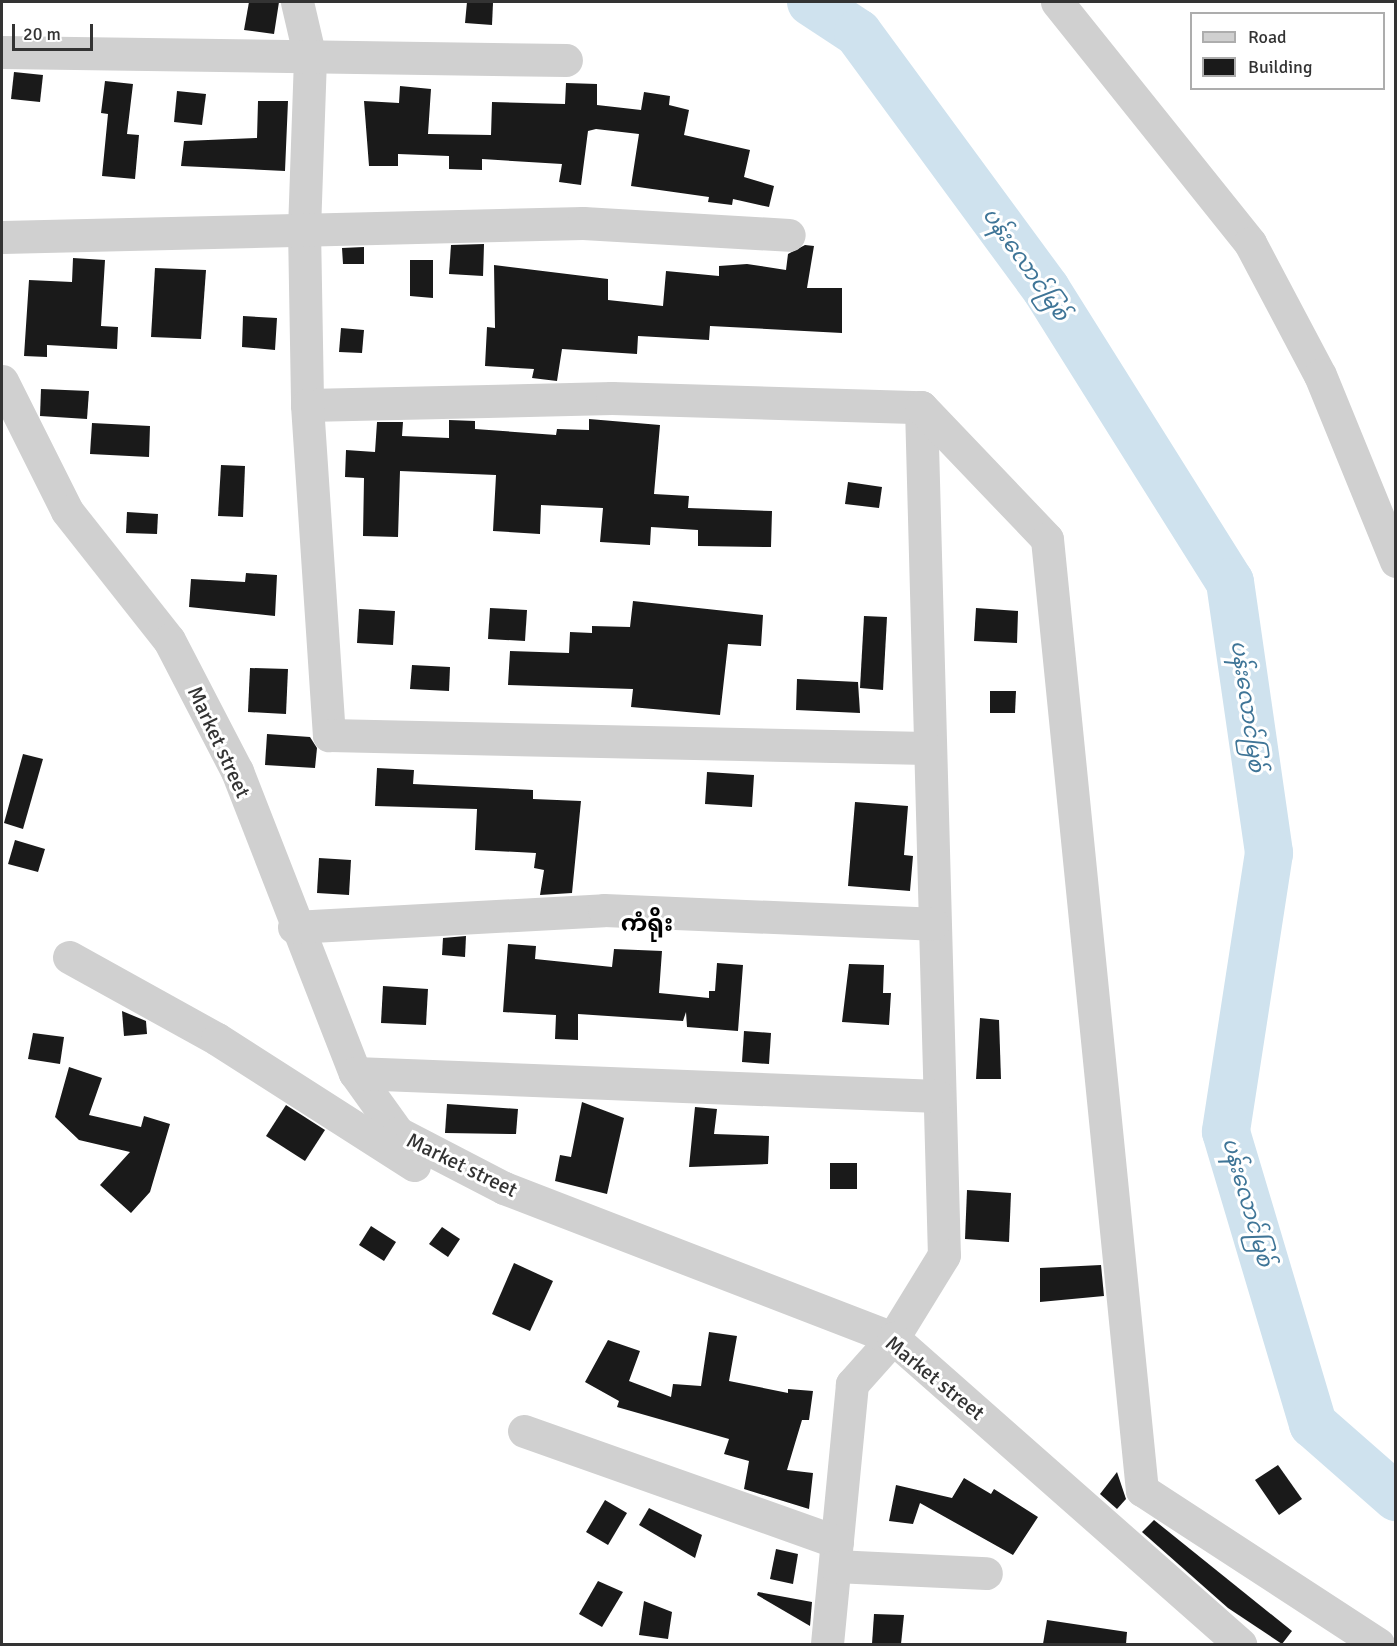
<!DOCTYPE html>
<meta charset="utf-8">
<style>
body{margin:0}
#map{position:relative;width:1397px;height:1646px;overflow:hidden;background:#fff;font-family:Signika,"Noto Sans Myanmar",sans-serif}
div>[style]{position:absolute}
.river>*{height:48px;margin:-24px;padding:0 24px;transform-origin:24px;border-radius:24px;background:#cfe2ee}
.building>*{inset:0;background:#1a1a1a}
.minor>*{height:33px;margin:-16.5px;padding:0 16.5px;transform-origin:16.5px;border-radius:16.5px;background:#d0d0d0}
span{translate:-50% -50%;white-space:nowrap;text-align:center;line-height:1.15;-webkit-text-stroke:6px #fff;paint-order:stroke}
.street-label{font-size:21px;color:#333}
.water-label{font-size:22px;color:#3f7597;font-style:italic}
.quarter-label{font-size:24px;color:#000;font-weight:700}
.frame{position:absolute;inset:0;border:3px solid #333;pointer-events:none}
.legend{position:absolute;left:1190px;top:12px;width:195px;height:78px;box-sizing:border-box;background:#fff;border:2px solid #adadad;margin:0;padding:8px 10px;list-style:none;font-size:18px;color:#333}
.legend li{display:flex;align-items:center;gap:12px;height:30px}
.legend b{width:30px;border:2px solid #adadad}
.scale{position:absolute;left:12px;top:24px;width:81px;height:27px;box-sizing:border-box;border:3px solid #333;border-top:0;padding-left:8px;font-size:18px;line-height:21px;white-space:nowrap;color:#333;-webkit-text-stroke:4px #fff;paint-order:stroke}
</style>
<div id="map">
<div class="river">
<i style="left:811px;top:2px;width:56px;rotate:33.4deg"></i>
<i style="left:858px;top:33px;width:318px;rotate:53.7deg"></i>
<i style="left:1046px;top:289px;width:346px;rotate:57.9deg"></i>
<i style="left:1230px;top:582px;width:274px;rotate:81.8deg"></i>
<i style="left:1269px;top:853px;width:282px;rotate:98.8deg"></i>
<i style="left:1226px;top:1132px;width:305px;rotate:73.4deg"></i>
<i style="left:1313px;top:1424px;width:111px;rotate:41.3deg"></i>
</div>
<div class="building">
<i style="clip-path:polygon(249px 2px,279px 2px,274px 34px,244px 30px)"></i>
<i style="clip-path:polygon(467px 2px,493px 3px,492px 25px,465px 23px)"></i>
<i style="clip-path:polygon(14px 72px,43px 75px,40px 102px,11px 99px)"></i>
<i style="clip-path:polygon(105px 81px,133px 84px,127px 134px,139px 135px,135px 179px,102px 176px,108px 114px,101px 113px)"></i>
<i style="clip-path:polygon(566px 83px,597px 84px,597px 105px,641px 110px,644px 92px,670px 96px,669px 105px,689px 110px,684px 135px,750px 150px,744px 177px,774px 186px,769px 207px,733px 199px,732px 205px,708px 202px,709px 197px,631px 186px,639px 134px,596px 129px,588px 131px,581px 185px,559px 182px,562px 164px,482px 159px,482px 170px,449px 169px,449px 156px,398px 154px,398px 166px,369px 166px,364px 101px,399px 103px,400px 86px,431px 89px,428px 134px,491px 135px,492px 102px,565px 104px)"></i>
<i style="clip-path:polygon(177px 91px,206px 94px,202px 125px,174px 122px)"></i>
<i style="clip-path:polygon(258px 101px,288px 101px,285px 171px,181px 166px,184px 141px,257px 138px)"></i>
<i style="clip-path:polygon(484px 244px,483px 276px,449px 274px,451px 245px)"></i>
<i style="clip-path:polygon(805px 245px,814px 246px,807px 288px,842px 288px,842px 333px,710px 326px,709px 340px,638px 336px,637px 354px,562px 349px,557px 381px,532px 378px,534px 369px,485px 366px,487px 327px,495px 328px,494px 265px,608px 279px,608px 300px,663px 306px,666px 271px,719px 276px,719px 266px,747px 264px,786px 270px,788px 254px)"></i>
<i style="clip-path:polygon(364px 247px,364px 264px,343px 264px,342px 248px)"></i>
<i style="clip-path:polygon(73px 258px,105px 260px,101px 326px,118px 327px,117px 349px,47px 345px,47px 357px,24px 356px,29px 280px,72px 282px)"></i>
<i style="clip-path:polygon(410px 260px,433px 260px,433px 298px,410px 296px)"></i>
<i style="clip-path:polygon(155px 268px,206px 270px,201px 339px,151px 337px)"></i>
<i style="clip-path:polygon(243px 316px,277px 318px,275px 350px,242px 347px)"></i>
<i style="clip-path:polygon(341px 328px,364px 330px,362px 353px,339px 352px)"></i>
<i style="clip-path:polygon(41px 389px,89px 391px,87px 419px,40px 416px)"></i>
<i style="clip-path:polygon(589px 419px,660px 425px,654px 494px,689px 496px,688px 508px,772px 511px,771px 547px,698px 546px,698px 530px,651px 527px,650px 545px,600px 542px,603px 508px,541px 505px,540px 534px,493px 531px,496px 475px,400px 471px,398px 537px,363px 536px,364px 478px,345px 477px,346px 450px,375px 452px,377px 422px,403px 422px,402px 436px,449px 438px,449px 420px,475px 421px,475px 429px,556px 435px,557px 429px,589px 430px)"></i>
<i style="clip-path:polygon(92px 423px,150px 426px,149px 457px,90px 454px)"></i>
<i style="clip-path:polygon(221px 465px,245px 466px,243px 517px,218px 516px)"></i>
<i style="clip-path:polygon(848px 482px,882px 487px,879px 508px,845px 504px)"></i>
<i style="clip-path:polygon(127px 512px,158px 514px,157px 534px,126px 533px)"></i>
<i style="clip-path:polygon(246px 573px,277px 575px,275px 616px,189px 607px,191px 579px,245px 582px)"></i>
<i style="clip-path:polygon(633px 601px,763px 615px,761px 646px,728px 644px,720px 715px,631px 707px,633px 689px,508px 685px,510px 651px,569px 653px,570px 632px,592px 633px,592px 626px,630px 627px)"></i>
<i style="clip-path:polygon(490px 608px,527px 610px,525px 641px,488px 639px)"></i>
<i style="clip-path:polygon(976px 608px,1018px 611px,1017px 643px,974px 641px)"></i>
<i style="clip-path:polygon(359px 609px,395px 611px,393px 645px,357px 643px)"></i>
<i style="clip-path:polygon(864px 616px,887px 617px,883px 690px,860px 688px)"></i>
<i style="clip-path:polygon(412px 665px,450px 667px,449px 691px,410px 689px)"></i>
<i style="clip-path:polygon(250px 668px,288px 669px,286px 714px,248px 712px)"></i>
<i style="clip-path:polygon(797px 679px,858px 682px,860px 713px,796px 710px)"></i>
<i style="clip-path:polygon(990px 691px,1016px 691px,1015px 713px,990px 713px)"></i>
<i style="clip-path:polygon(267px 734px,310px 737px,317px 748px,315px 768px,265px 765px)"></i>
<i style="clip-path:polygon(23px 754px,43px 759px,23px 829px,4px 823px)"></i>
<i style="clip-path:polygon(377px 768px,414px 770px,413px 784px,533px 790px,533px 799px,581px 801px,572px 893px,540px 895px,544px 870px,534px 868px,536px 853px,475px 850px,477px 809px,375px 806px)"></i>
<i style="clip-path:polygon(707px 772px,754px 775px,752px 807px,705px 804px)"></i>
<i style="clip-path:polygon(855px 802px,908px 806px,904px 855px,913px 856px,910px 891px,848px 886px)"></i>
<i style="clip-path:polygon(15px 840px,45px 849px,38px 872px,8px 864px)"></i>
<i style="clip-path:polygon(319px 858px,351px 860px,349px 895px,317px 893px)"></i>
<i style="clip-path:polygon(466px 936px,465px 957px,442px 955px,443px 938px)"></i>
<i style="clip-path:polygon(508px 944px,536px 946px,535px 959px,612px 967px,614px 949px,662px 951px,659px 993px,709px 998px,709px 991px,715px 991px,717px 963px,743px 965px,738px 1031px,687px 1027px,686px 1012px,683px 1021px,578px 1014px,578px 1040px,555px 1039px,556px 1015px,503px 1012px)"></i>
<i style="clip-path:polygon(849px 964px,884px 965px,883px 993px,891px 993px,889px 1025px,842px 1022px)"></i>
<i style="clip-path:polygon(383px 986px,428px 989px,426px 1025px,381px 1023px)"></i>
<i style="clip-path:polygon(122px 1011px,146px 1021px,147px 1034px,124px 1036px)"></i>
<i style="clip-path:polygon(980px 1018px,999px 1020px,1001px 1079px,976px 1079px)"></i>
<i style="clip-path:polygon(744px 1031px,771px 1033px,769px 1064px,742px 1062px)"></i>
<i style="clip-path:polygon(33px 1033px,64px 1037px,60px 1064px,28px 1059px)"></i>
<i style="clip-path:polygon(69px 1067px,102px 1078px,89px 1115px,141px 1127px,144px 1116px,170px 1124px,150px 1192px,131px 1213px,100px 1185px,130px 1152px,79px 1140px,55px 1117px)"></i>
<i style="clip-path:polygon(582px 1102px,624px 1118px,607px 1194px,555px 1181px,560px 1155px,571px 1157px)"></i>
<i style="clip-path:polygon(447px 1104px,518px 1109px,516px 1134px,445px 1133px)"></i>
<i style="clip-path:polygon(286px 1105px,325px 1130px,305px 1161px,266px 1136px)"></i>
<i style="clip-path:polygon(695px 1107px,717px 1109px,714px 1134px,769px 1136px,768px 1164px,689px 1167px)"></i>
<i style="clip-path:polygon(830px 1163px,857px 1163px,857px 1189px,830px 1189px)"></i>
<i style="clip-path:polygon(967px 1190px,1011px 1193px,1009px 1242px,965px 1239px)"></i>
<i style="clip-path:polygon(371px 1226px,396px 1242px,384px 1261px,359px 1245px)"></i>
<i style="clip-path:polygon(442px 1227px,460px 1239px,448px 1257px,429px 1244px)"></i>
<i style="clip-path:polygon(514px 1263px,553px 1281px,530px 1331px,492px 1314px)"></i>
<i style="clip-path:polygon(1101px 1265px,1104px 1296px,1040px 1302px,1040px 1268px)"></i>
<i style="clip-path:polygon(709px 1332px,737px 1336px,729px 1381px,788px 1393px,788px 1389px,813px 1391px,809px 1420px,802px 1420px,787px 1470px,813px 1473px,809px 1509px,744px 1489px,749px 1461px,724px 1454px,729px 1439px,617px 1407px,619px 1401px,585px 1382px,608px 1340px,640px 1351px,629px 1381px,671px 1397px,673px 1384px,701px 1386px)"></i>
<i style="clip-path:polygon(1278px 1465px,1302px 1499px,1279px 1515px,1255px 1480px)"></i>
<i style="clip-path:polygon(1117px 1472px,1126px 1499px,1117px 1509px,1100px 1494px)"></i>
<i style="clip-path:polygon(964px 1478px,991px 1494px,994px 1489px,1038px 1517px,1013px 1555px,920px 1503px,913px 1524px,889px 1521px,896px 1485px,952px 1498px)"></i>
<i style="clip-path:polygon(605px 1500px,627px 1513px,608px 1545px,586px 1532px)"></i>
<i style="clip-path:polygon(649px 1508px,702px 1535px,695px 1558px,639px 1525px)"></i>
<i style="clip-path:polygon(1154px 1520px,1292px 1631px,1282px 1644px,1228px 1608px,1142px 1532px)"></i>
<i style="clip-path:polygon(776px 1549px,798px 1554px,793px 1584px,770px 1579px)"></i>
<i style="clip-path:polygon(598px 1581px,623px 1592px,602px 1627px,579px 1614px)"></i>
<i style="clip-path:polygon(758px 1592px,812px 1602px,810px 1626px,757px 1595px)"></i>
<i style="clip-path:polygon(644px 1601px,672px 1612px,668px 1639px,639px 1635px)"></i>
<i style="clip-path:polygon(874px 1614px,904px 1615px,901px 1644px,872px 1644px)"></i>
<i style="clip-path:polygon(1047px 1620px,1127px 1632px,1126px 1644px,1043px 1644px)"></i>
</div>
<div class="minor">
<i style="left:297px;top:2px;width:57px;rotate:76.9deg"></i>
<i style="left:310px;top:58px;width:170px;rotate:92deg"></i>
<i style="left:304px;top:228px;width:177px;rotate:89deg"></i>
<i style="left:307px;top:405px;width:305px;rotate:-1.3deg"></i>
<i style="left:612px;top:398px;width:309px;rotate:1.7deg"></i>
<i style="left:921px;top:407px;width:848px;rotate:88.45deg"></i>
<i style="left:944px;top:1255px;width:97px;rotate:121.6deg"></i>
<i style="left:893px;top:1338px;width:62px;rotate:131.7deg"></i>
<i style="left:852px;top:1384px;width:261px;rotate:95.5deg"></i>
<i style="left:1057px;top:2px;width:309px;rotate:51.3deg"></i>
<i style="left:1250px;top:243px;width:149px;rotate:62.1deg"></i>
<i style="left:1320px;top:375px;width:201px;rotate:67.8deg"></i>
<i style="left:2px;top:52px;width:564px;rotate:0.81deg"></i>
<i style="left:2px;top:237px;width:581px;rotate:-1.38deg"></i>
<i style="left:583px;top:223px;width:206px;rotate:3.3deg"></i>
<i style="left:2px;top:381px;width:145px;rotate:63.4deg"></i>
<i style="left:67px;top:511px;width:164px;rotate:51.7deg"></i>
<i style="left:169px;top:640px;width:148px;rotate:62.6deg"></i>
<i style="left:237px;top:771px;width:324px;rotate:68.7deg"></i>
<i style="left:355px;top:1073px;width:74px;rotate:54.4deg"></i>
<i style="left:398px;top:1133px;width:119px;rotate:27.4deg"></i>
<i style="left:504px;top:1188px;width:417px;rotate:21.1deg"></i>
<i style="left:893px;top:1338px;width:463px;rotate:41.4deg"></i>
<i style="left:307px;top:405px;width:331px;rotate:86.2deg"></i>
<i style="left:329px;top:735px;width:598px;rotate:1.25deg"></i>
<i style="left:921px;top:407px;width:182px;rotate:46.3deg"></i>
<i style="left:1047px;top:539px;width:956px;rotate:84.3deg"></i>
<i style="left:1142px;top:1490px;width:282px;rotate:33.1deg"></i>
<i style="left:294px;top:927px;width:310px;rotate:-3.1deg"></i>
<i style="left:604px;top:910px;width:329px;rotate:2.4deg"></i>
<i style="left:69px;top:957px;width:169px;rotate:29deg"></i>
<i style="left:217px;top:1039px;width:234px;rotate:32.6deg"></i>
<i style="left:355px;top:1073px;width:583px;rotate:2.26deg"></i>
<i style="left:524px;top:1431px;width:332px;rotate:19.5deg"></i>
<i style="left:835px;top:1566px;width:151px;rotate:2.7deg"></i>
</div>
<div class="street-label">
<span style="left:219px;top:742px;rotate:65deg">Market street</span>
<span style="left:462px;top:1165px;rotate:26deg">Market street</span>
<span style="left:935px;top:1378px;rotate:39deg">Market street</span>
</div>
<div class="water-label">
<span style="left:1026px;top:264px;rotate:55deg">ပန်းလောင်မြစ်</span>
<span style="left:1248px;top:706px;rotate:82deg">ပန်းလောင်မြစ်</span>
<span style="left:1248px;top:1202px;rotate:74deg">ပန်းလောင်မြစ်</span>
</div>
<div class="quarter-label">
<span style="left:647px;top:924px">ကံရိုး</span>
</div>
<div class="frame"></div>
<ul class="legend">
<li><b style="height:8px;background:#d0d0d0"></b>Road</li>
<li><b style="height:16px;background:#1a1a1a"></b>Building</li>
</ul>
<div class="scale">20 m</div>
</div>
